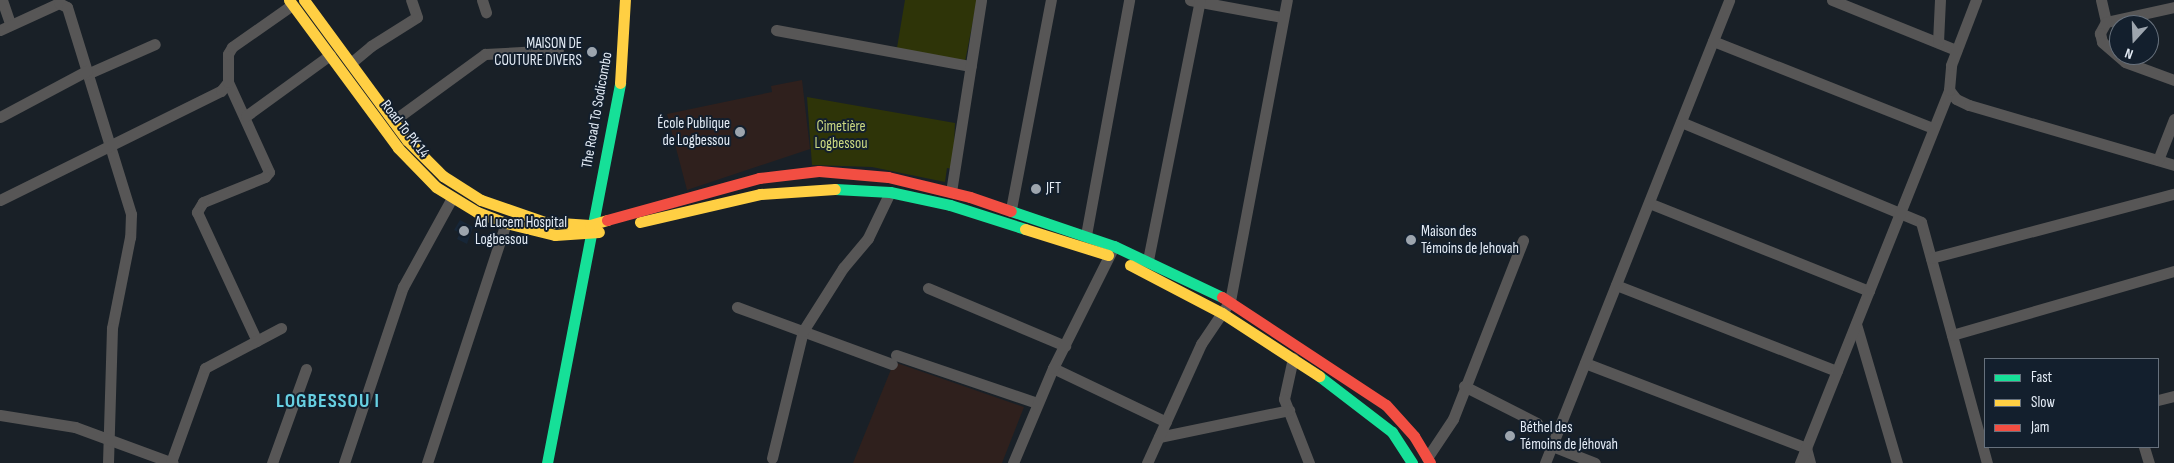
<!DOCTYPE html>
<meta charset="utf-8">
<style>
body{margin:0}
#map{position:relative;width:2174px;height:463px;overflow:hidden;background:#192027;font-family:"Sofia Sans Condensed",sans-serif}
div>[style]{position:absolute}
.built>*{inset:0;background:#172637}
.education>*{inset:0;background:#2f201d}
.green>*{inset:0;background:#2e3408}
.street>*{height:11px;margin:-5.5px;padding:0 5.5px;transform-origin:5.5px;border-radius:5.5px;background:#575656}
.fast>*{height:11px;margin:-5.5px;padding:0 5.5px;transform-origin:5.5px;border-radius:5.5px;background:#16e098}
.slow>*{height:11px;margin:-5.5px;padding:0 5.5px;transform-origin:5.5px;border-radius:5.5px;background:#ffcf43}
.jam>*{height:11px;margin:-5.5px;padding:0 5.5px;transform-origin:5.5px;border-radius:5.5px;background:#f24e42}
.dots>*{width:14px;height:14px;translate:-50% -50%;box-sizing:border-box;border:2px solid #131f2d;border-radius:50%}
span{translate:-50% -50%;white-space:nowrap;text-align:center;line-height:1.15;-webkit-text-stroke:4px #131f2d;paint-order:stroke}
.poi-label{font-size:15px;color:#e4ecf6}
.right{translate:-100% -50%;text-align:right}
.left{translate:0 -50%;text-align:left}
.street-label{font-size:15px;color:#e4ecf6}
.park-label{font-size:15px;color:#cdda82}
.district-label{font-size:20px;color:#67d0e2;font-weight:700;letter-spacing:1px}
.legend{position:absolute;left:1984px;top:358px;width:175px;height:90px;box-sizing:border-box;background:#131f2d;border:1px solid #67717d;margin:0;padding:6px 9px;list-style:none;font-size:15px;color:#e4ecf6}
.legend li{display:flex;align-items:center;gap:10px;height:25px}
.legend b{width:25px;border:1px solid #67717d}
.north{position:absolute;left:2109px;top:15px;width:50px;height:50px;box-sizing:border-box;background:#131f2d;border:1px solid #67717d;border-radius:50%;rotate:200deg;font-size:14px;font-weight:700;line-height:20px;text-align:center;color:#e4ecf6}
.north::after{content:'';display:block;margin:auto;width:18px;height:22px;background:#9da5ae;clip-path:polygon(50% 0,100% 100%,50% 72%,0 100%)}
</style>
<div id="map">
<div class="built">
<i style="clip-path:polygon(460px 220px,473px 227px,467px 244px,457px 239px,460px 233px,454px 230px)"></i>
</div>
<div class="education">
<i style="clip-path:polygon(802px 80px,810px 149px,687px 190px,667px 114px,772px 92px,771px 86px)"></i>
<i style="clip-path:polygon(894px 362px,1024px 407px,1002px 463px,853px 463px)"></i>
</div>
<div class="green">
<i style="clip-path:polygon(905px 0,977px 0,964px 67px,896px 54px)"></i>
<i style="clip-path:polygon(807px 97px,955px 123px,953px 169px,947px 168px,945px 182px,872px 167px,812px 165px)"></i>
</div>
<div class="street">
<i style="left:2px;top:0;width:24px;rotate:71deg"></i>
<i style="left:482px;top:0;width:13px;rotate:72deg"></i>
<i style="left:1190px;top:0;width:94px;rotate:10.5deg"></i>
<i style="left:1832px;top:0;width:134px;rotate:22deg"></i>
<i style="left:2101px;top:0;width:23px;rotate:77deg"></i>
<i style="left:2174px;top:7px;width:70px;rotate:167.6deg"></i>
<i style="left:2106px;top:22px;width:13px;rotate:119deg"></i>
<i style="left:2100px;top:33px;width:9px;rotate:77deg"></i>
<i style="left:2102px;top:42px;width:30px;rotate:41deg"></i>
<i style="left:2125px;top:62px;width:52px;rotate:20.2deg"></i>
<i style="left:0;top:30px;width:65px;rotate:-24.6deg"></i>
<i style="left:59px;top:3px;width:9px;rotate:27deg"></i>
<i style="left:67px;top:7px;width:217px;rotate:72.8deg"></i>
<i style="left:131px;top:214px;width:23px;rotate:92deg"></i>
<i style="left:130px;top:237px;width:93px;rotate:101.2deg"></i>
<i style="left:112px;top:328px;width:135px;rotate:91.7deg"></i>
<i style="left:776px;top:30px;width:198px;rotate:10.5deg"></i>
<i style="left:1713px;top:41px;width:237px;rotate:21.6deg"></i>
<i style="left:1938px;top:42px;width:42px;rotate:-87.3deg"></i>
<i style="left:352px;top:62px;width:25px;rotate:-40deg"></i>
<i style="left:371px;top:46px;width:54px;rotate:-32.2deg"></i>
<i style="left:417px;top:17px;width:18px;rotate:-109deg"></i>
<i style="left:87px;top:74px;width:74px;rotate:-23.8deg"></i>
<i style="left:228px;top:82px;width:99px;rotate:65.5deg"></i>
<i style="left:269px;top:172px;width:6px;rotate:129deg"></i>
<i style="left:265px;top:177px;width:67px;rotate:158deg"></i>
<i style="left:203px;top:202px;width:12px;rotate:121deg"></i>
<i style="left:197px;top:212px;width:142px;rotate:65.1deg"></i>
<i style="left:1949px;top:90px;width:11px;rotate:52deg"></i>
<i style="left:1956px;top:99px;width:14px;rotate:25deg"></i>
<i style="left:1969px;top:105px;width:214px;rotate:16.3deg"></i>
<i style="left:246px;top:116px;width:104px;rotate:-36deg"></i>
<i style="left:0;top:117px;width:98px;rotate:-28.1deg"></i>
<i style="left:393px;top:121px;width:114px;rotate:-36.1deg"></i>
<i style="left:485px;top:54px;width:73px;rotate:-3.1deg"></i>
<i style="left:1681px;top:122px;width:260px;rotate:22.6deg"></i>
<i style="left:1921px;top:222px;width:250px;rotate:74.7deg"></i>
<i style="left:2158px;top:160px;width:44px;rotate:-68.7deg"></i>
<i style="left:951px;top:192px;width:194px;rotate:-81.1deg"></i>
<i style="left:0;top:200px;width:246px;rotate:-26.3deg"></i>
<i style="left:221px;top:91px;width:11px;rotate:-52deg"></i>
<i style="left:228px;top:82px;width:28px;rotate:-90deg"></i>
<i style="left:228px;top:54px;width:8px;rotate:-60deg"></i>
<i style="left:232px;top:47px;width:73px;rotate:-35deg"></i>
<i style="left:1649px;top:203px;width:237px;rotate:21.8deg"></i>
<i style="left:1011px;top:209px;width:213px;rotate:-79.2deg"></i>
<i style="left:1086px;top:235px;width:239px;rotate:-79.6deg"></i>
<i style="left:1931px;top:258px;width:251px;rotate:-14.8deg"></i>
<i style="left:1148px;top:260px;width:265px;rotate:-78.7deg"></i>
<i style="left:1616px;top:285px;width:237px;rotate:21.3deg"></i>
<i style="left:928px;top:288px;width:149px;rotate:22.9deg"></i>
<i style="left:737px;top:307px;width:165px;rotate:20.2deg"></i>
<i style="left:1856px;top:324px;width:145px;rotate:73.6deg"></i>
<i style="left:1952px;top:335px;width:231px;rotate:-16.1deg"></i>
<i style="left:896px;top:355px;width:149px;rotate:18.8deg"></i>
<i style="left:1293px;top:358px;width:42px;rotate:102.4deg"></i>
<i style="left:1284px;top:399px;width:69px;rotate:68.7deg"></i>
<i style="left:1585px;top:363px;width:237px;rotate:21deg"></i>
<i style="left:1806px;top:448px;width:16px;rotate:75deg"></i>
<i style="left:1053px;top:368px;width:125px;rotate:25.5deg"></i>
<i style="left:1464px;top:386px;width:82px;rotate:26.9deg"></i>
<i style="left:2158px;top:400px;width:16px;rotate:-14deg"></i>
<i style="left:0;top:415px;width:76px;rotate:9.1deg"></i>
<i style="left:75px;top:427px;width:104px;rotate:20.2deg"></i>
<i style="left:1159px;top:437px;width:133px;rotate:-11.7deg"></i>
<i style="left:1552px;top:446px;width:46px;rotate:21.6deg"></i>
<i style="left:2144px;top:447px;width:17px;rotate:73deg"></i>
<i style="left:772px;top:458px;width:131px;rotate:-76.3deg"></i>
<i style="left:803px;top:331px;width:75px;rotate:-57.6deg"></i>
<i style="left:843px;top:268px;width:39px;rotate:-50deg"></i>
<i style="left:868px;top:238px;width:51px;rotate:-64.4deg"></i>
<i style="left:1427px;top:458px;width:47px;rotate:-56.3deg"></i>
<i style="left:1453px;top:419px;width:192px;rotate:-68.6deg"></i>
<i style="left:171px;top:462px;width:100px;rotate:-70.1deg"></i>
<i style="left:205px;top:368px;width:86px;rotate:-27.8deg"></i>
<i style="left:272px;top:463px;width:100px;rotate:-70.1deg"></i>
<i style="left:344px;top:463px;width:186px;rotate:-71.5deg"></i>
<i style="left:403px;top:287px;width:102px;rotate:-61.2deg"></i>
<i style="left:427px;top:463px;width:253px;rotate:-71.8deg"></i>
<i style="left:1013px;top:463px;width:103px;rotate:-67.2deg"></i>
<i style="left:1053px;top:368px;width:132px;rotate:-63.4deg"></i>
<i style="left:1147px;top:463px;width:131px;rotate:-65.6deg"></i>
<i style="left:1201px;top:344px;width:52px;rotate:-56deg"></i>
<i style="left:1230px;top:301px;width:306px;rotate:-79.3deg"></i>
<i style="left:1545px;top:463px;width:498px;rotate:-68.3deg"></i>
<i style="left:1800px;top:463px;width:402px;rotate:-68.2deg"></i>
<i style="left:1949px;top:90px;width:25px;rotate:-85deg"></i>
<i style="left:1951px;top:65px;width:70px;rotate:-69deg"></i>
</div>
<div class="fast">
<i style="left:835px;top:189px;width:55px;rotate:3.1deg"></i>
<i style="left:890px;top:192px;width:61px;rotate:12.2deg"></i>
<i style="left:950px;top:205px;width:79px;rotate:17.7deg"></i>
<i style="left:1011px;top:211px;width:109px;rotate:18.8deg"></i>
<i style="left:1114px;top:246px;width:119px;rotate:25.3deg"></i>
<i style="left:1319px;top:376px;width:92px;rotate:37.5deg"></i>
<i style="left:1392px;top:432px;width:37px;rotate:57deg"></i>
<i style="left:547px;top:463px;width:387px;rotate:-79.1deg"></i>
</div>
<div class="slow">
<i style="left:289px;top:0;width:184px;rotate:53.6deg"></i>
<i style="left:398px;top:148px;width:54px;rotate:45.7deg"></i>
<i style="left:436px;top:187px;width:48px;rotate:31.4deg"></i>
<i style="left:477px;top:212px;width:31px;rotate:21deg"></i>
<i style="left:506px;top:223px;width:50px;rotate:13.8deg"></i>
<i style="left:555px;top:235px;width:44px;rotate:-3.9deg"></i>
<i style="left:304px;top:0;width:174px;rotate:53.7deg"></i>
<i style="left:407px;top:140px;width:51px;rotate:45deg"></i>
<i style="left:443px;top:176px;width:45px;rotate:32.3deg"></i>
<i style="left:481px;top:200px;width:68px;rotate:19deg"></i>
<i style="left:545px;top:222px;width:45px;rotate:3.8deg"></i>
<i style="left:590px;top:225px;width:18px;rotate:-16deg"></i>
<i style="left:620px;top:83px;width:83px;rotate:-86.6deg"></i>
<i style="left:640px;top:222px;width:123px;rotate:-13.1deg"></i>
<i style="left:760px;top:194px;width:75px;rotate:-3.8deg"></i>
<i style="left:1025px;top:229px;width:87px;rotate:17.4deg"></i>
<i style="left:1130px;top:265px;width:104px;rotate:27.6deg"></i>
<i style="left:1222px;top:313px;width:116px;rotate:33deg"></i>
</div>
<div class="jam">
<i style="left:607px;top:220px;width:158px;rotate:-15.4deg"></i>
<i style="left:759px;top:178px;width:60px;rotate:-6.7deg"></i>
<i style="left:819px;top:171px;width:69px;rotate:5deg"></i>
<i style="left:888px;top:177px;width:84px;rotate:13.7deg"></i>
<i style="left:970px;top:197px;width:43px;rotate:18.9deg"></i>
<i style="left:1222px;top:297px;width:196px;rotate:33.4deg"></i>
<i style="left:1386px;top:405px;width:42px;rotate:47.9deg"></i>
<i style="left:1414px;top:436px;width:31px;rotate:59deg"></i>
</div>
<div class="dots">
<i style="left:592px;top:52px;background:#9da5ae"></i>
<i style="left:740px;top:132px;background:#9da5ae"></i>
<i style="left:1036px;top:189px;background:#9da5ae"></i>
<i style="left:464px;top:231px;background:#9da5ae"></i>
<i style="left:1411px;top:240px;background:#9da5ae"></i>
<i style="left:1510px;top:436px;background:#9da5ae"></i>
</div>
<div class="poi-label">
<span class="right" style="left:582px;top:52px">MAISON DE<br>COUTURE DIVERS</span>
<span class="right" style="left:730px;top:132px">École Publique<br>de Logbessou</span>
<span class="left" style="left:1046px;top:189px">JFT</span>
<span class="left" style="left:475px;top:231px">Ad Lucem Hospital<br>Logbessou</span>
<span class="left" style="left:1421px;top:240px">Maison des<br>Témoins de Jehovah</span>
<span class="left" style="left:1520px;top:436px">Béthel des<br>Témoins de Jéhovah</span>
</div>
<div class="street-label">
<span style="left:597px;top:110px;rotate:-80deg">The Road To Sodicombo</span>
<span style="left:405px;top:129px;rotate:52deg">Road To PK 14</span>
</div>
<div class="park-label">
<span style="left:841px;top:135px">Cimetière<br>Logbessou</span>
</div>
<div class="district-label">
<span style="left:328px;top:401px">LOGBESSOU I</span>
</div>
<ul class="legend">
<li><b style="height:6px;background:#16e098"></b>Fast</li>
<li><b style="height:6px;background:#ffcf43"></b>Slow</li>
<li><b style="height:6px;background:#f24e42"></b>Jam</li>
</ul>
<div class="north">N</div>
</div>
